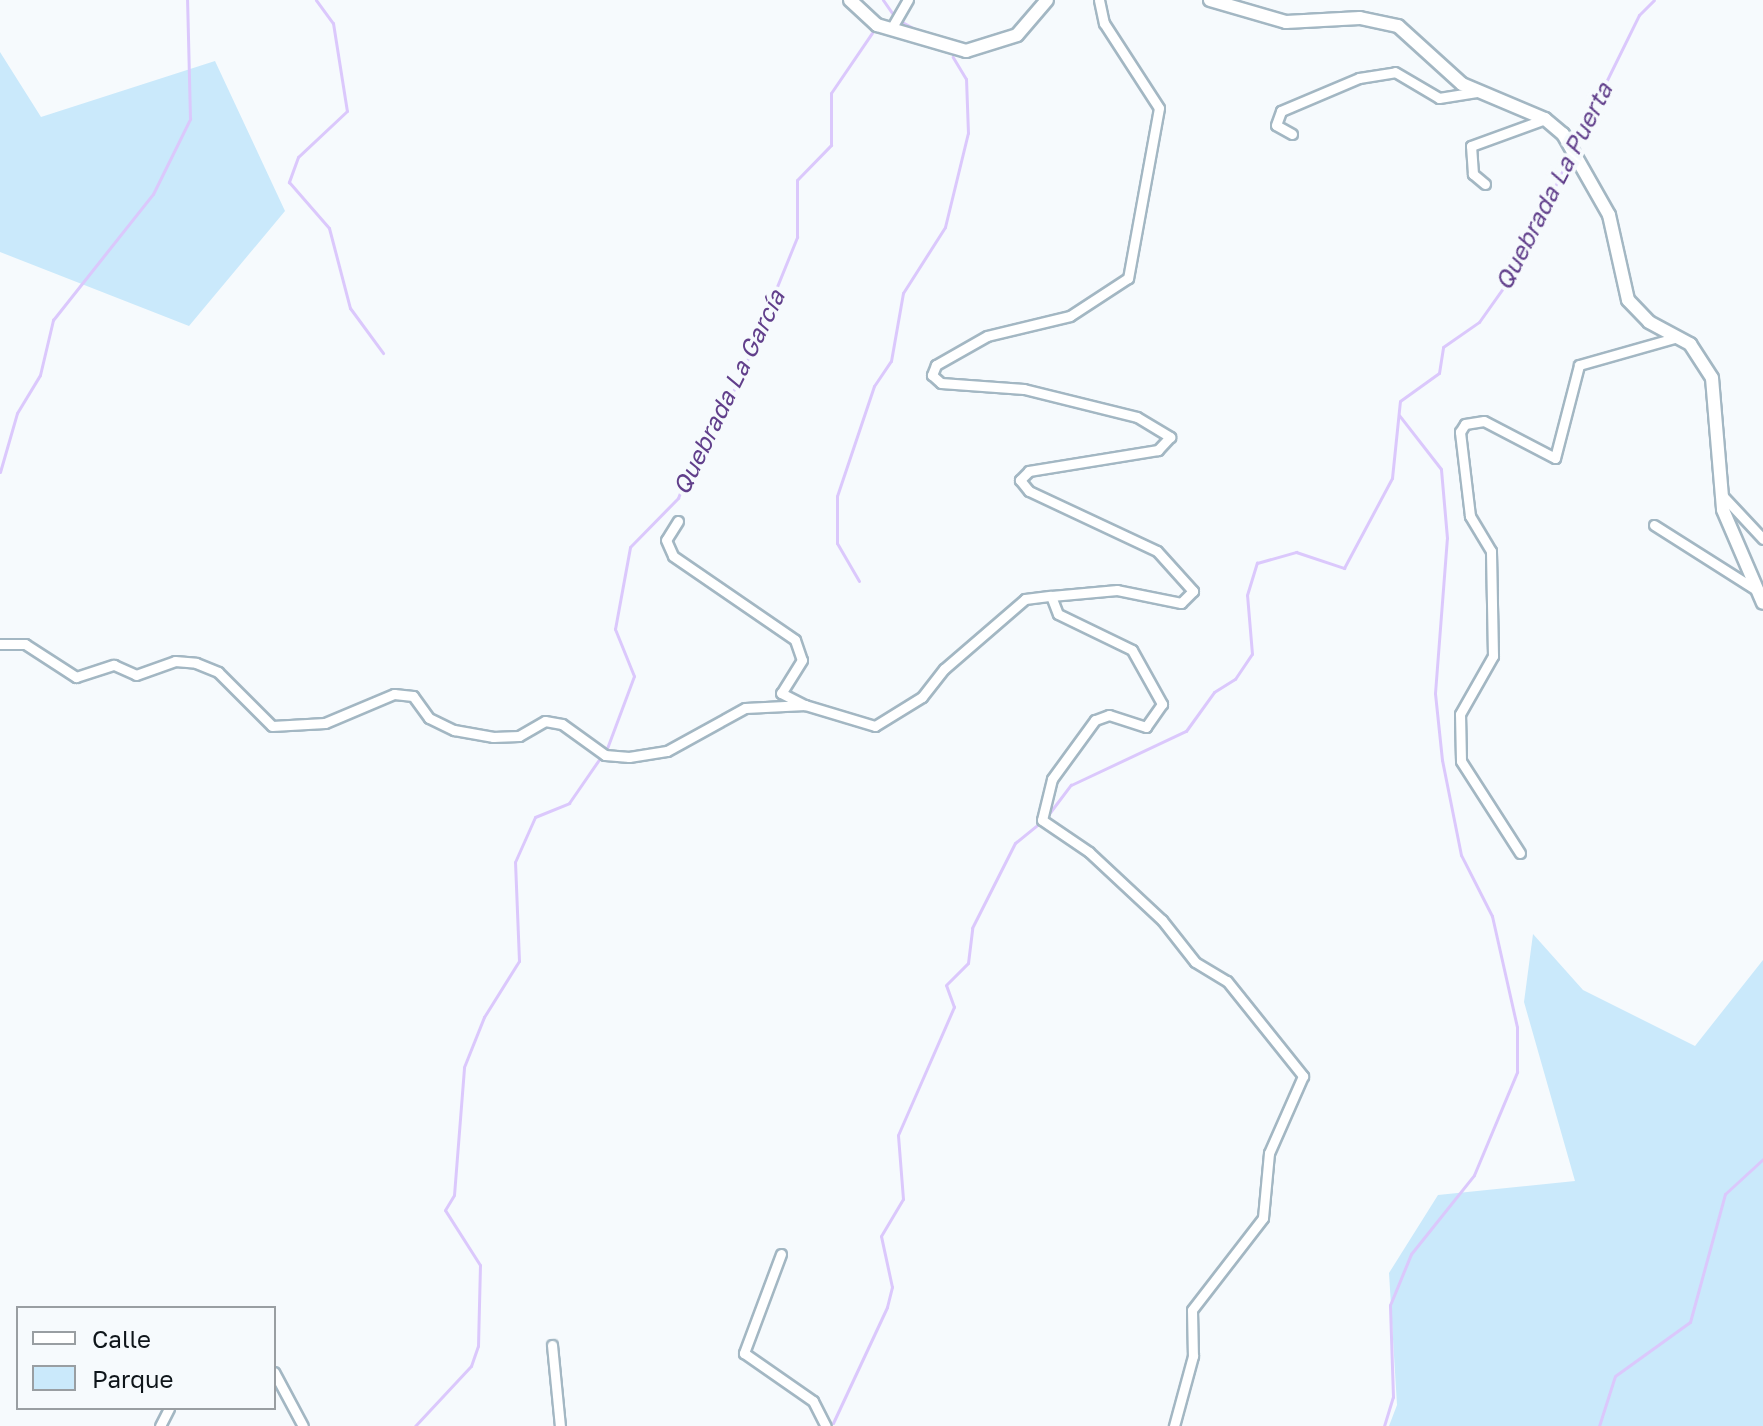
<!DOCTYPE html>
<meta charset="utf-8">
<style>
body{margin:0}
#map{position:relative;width:1763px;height:1426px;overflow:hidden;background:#f6fafd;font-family:"Golos Text",sans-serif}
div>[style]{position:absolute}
.green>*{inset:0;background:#cae9fb}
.stream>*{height:3px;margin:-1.5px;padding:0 1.5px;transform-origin:1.5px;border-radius:1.5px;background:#dbc8fc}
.roads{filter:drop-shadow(2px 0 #a3b7c3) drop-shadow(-2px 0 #a3b7c3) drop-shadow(0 2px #a3b7c3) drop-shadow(0 -2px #a3b7c3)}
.street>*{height:9px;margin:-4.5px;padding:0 4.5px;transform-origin:4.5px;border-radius:4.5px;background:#fff}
.secondary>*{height:12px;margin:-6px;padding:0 6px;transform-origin:6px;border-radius:6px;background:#fff}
span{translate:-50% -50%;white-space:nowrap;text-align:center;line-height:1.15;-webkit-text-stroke:8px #f6fafd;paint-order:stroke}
.water-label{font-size:24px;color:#613f8b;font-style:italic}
.legend{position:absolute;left:16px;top:1306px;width:260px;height:104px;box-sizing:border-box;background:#f6fafd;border:2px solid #999ea2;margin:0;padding:10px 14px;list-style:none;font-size:24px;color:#0e151a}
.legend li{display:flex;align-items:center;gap:16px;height:40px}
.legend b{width:40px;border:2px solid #999ea2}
</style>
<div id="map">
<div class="green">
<i style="clip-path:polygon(0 52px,41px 117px,215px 61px,285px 211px,189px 326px,0 252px)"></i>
<i style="clip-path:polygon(1533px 934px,1583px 990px,1695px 1046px,1763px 960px,1763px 1426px,1389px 1426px,1397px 1405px,1389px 1273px,1438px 1195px,1575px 1181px,1524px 1002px)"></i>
</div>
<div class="stream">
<i style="left:316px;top:0;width:29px;rotate:54deg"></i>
<i style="left:333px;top:23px;width:89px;rotate:81deg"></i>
<i style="left:347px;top:111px;width:67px;rotate:136.8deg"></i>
<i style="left:298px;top:157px;width:27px;rotate:110deg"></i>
<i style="left:289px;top:182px;width:61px;rotate:49deg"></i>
<i style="left:329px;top:228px;width:83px;rotate:75.3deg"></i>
<i style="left:350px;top:308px;width:56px;rotate:53.7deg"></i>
<i style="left:883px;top:0;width:16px;rotate:55deg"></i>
<i style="left:902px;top:22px;width:23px;rotate:29deg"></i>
<i style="left:1574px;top:147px;width:147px;rotate:-63.8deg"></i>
<i style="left:1639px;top:15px;width:21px;rotate:-45deg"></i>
<i style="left:0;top:472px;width:61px;rotate:-73.9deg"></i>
<i style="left:17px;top:413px;width:44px;rotate:-58.8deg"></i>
<i style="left:40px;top:375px;width:57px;rotate:-76.7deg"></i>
<i style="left:53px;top:320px;width:161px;rotate:-51.6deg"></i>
<i style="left:153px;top:194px;width:84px;rotate:-63.7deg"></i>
<i style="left:190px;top:119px;width:119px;rotate:-91.4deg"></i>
<i style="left:859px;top:581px;width:44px;rotate:-120.1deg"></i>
<i style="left:837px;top:543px;width:47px;rotate:-90deg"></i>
<i style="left:837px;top:496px;width:116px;rotate:-71.4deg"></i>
<i style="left:874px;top:386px;width:30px;rotate:-56deg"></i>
<i style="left:891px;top:361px;width:69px;rotate:-80deg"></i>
<i style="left:903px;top:293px;width:78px;rotate:-57.5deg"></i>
<i style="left:945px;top:227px;width:97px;rotate:-76.3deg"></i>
<i style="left:968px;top:133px;width:54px;rotate:-92.1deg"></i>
<i style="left:966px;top:79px;width:26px;rotate:-121deg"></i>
<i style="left:606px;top:751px;width:80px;rotate:-69.5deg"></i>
<i style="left:634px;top:676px;width:51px;rotate:-112deg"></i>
<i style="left:615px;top:629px;width:83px;rotate:-79.6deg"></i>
<i style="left:630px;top:547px;width:69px;rotate:-45.6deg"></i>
<i style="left:678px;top:498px;width:64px;rotate:-69deg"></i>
<i style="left:701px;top:438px;width:64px;rotate:-55.8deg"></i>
<i style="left:737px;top:385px;width:160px;rotate:-67.9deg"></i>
<i style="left:797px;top:237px;width:57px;rotate:-90deg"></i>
<i style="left:797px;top:180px;width:49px;rotate:-45.8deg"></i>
<i style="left:831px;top:145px;width:52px;rotate:-90deg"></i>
<i style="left:831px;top:93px;width:73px;rotate:-55.7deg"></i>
<i style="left:1048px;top:815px;width:38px;rotate:-53deg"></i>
<i style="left:1071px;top:785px;width:127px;rotate:-25.2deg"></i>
<i style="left:1186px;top:731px;width:48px;rotate:-54.3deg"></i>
<i style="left:1214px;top:692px;width:25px;rotate:-32deg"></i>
<i style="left:1235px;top:679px;width:30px;rotate:-56deg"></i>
<i style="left:1252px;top:654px;width:59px;rotate:-94.8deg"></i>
<i style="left:1247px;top:595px;width:34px;rotate:-73deg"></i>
<i style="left:1257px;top:563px;width:41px;rotate:-15.8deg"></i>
<i style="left:1296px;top:552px;width:51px;rotate:18.4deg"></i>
<i style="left:1344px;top:568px;width:102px;rotate:-61.9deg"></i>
<i style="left:1392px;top:478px;width:77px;rotate:-84.1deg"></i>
<i style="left:1400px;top:401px;width:48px;rotate:-35.7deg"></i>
<i style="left:1439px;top:373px;width:26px;rotate:-81deg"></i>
<i style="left:1443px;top:347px;width:44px;rotate:-34.8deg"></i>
<i style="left:1479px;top:322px;width:59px;rotate:-54.7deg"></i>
<i style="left:1513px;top:274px;width:134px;rotate:-64.4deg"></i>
<i style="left:833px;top:1423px;width:128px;rotate:-65deg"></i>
<i style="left:887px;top:1307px;width:21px;rotate:-76deg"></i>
<i style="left:892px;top:1287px;width:52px;rotate:-102.2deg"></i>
<i style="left:881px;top:1236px;width:43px;rotate:-59.3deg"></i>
<i style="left:903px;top:1199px;width:64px;rotate:-94.5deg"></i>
<i style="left:898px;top:1135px;width:140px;rotate:-66.4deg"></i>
<i style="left:954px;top:1007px;width:23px;rotate:-110deg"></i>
<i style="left:946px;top:985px;width:31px;rotate:-45deg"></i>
<i style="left:968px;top:963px;width:35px;rotate:-83deg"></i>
<i style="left:972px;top:928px;width:95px;rotate:-63.2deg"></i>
<i style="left:1015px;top:843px;width:32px;rotate:-39deg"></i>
<i style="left:415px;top:1426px;width:82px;rotate:-47deg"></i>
<i style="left:471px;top:1366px;width:21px;rotate:-71deg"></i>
<i style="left:478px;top:1346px;width:81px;rotate:-88.6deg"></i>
<i style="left:480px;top:1265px;width:65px;rotate:-122.5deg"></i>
<i style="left:445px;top:1210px;width:17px;rotate:-59deg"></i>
<i style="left:454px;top:1195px;width:128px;rotate:-85.5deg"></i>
<i style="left:464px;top:1067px;width:54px;rotate:-68.2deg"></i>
<i style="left:484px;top:1017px;width:66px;rotate:-58deg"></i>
<i style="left:519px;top:961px;width:99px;rotate:-92.3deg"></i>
<i style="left:515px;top:862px;width:49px;rotate:-66deg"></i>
<i style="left:535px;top:817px;width:37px;rotate:-22deg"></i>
<i style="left:569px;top:803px;width:55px;rotate:-55.4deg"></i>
<i style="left:1384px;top:1426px;width:30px;rotate:-73deg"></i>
<i style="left:1393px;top:1397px;width:92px;rotate:-91.9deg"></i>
<i style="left:1390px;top:1305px;width:55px;rotate:-67.6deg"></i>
<i style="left:1411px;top:1254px;width:101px;rotate:-51.4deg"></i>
<i style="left:1474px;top:1175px;width:112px;rotate:-67.3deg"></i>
<i style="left:1517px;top:1072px;width:45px;rotate:-90deg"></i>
<i style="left:1517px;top:1027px;width:114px;rotate:-102.7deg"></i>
<i style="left:1492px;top:916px;width:68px;rotate:-116.9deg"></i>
<i style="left:1461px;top:855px;width:97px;rotate:-101.3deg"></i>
<i style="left:1442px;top:760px;width:67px;rotate:-96deg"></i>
<i style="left:1435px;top:693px;width:155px;rotate:-85.6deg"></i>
<i style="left:1447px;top:538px;width:69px;rotate:-95deg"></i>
<i style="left:1441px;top:469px;width:68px;rotate:-127.9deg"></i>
<i style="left:1599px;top:1426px;width:52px;rotate:-72.3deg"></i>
<i style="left:1615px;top:1376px;width:92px;rotate:-35.8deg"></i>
<i style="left:1690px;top:1322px;width:133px;rotate:-74.7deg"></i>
<i style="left:1725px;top:1194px;width:52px;rotate:-42.6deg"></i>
</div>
<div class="roads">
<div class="street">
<i style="left:1099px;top:0;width:24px;rotate:78deg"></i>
<i style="left:1104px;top:23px;width:101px;rotate:57.1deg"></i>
<i style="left:1159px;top:108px;width:173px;rotate:100.3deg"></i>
<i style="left:1128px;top:278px;width:69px;rotate:146.8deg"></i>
<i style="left:1070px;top:316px;width:85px;rotate:166.5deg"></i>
<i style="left:987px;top:336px;width:59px;rotate:150.4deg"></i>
<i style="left:936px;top:365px;width:11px;rotate:112deg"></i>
<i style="left:932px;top:375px;width:12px;rotate:42deg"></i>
<i style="left:941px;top:383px;width:83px;rotate:4.1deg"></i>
<i style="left:1024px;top:389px;width:116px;rotate:13.9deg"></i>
<i style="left:1137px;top:417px;width:39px;rotate:31deg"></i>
<i style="left:1170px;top:437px;width:18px;rotate:133deg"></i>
<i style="left:1158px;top:450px;width:131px;rotate:170.8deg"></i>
<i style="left:1029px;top:471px;width:13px;rotate:135deg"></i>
<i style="left:1020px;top:480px;width:14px;rotate:51deg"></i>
<i style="left:1029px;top:491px;width:141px;rotate:25.1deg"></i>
<i style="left:1157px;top:551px;width:54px;rotate:48deg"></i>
<i style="left:1193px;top:591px;width:17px;rotate:135deg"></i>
<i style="left:1181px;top:603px;width:65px;rotate:-168.5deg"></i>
<i style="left:1117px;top:590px;width:66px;rotate:174.8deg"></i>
<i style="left:1051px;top:596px;width:19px;rotate:69deg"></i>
<i style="left:1058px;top:614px;width:82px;rotate:25.9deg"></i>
<i style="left:1132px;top:650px;width:62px;rotate:60.9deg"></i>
<i style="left:1162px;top:704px;width:28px;rotate:125deg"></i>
<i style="left:1146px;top:727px;width:39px;rotate:-162deg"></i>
<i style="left:1109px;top:715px;width:15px;rotate:160deg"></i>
<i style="left:1095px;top:720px;width:73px;rotate:126.1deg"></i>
<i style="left:1052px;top:779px;width:42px;rotate:103.7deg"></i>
<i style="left:1042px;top:820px;width:57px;rotate:34.2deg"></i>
<i style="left:1089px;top:852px;width:100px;rotate:43deg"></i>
<i style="left:1162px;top:920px;width:53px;rotate:51.8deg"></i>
<i style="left:1195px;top:962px;width:37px;rotate:31deg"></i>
<i style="left:1227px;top:981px;width:122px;rotate:51.3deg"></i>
<i style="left:1303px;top:1076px;width:84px;rotate:113.8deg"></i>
<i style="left:1269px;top:1153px;width:65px;rotate:95.3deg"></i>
<i style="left:1263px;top:1218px;width:116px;rotate:127.7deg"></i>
<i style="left:1192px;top:1310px;width:46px;rotate:88.8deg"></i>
<i style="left:1193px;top:1356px;width:73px;rotate:105.2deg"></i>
<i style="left:891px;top:29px;width:34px;rotate:-60deg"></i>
<i style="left:1292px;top:134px;width:18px;rotate:-151deg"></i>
<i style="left:1276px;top:125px;width:15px;rotate:-70deg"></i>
<i style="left:1281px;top:111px;width:85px;rotate:-22.9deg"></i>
<i style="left:1359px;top:78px;width:36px;rotate:-9deg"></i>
<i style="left:1395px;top:72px;width:51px;rotate:30.6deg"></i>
<i style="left:1439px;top:98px;width:38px;rotate:-9deg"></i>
<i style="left:1485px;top:184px;width:16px;rotate:-140deg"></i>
<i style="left:1473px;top:174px;width:28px;rotate:-94deg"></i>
<i style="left:1471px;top:146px;width:79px;rotate:-20deg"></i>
<i style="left:1722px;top:495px;width:60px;rotate:47deg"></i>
<i style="left:678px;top:521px;width:22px;rotate:122deg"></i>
<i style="left:666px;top:540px;width:17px;rotate:66deg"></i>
<i style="left:673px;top:556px;width:148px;rotate:34.5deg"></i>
<i style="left:795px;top:640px;width:21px;rotate:71deg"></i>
<i style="left:802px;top:660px;width:39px;rotate:122deg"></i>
<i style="left:781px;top:693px;width:27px;rotate:27deg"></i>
<i style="left:1654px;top:525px;width:123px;rotate:32.4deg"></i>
<i style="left:0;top:644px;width:25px"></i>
<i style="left:25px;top:644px;width:61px;rotate:32.9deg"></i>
<i style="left:76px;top:677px;width:40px;rotate:-18deg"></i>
<i style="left:114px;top:665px;width:24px;rotate:24deg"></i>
<i style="left:136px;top:675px;width:41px;rotate:-19.7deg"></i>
<i style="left:175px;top:661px;width:21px;rotate:5deg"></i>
<i style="left:196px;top:663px;width:24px;rotate:22deg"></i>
<i style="left:218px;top:672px;width:76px;rotate:45deg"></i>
<i style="left:272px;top:726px;width:53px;rotate:-3.2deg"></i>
<i style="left:325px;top:723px;width:75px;rotate:-22.8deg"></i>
<i style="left:394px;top:694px;width:19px;rotate:6deg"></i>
<i style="left:413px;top:696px;width:27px;rotate:54deg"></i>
<i style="left:429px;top:718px;width:28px;rotate:26deg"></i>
<i style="left:454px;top:730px;width:40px;rotate:10deg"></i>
<i style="left:493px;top:737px;width:26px;rotate:-2deg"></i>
<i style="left:519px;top:736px;width:30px;rotate:-30deg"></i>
<i style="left:545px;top:721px;width:17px;rotate:10deg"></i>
<i style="left:562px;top:724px;width:53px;rotate:35.8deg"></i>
<i style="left:605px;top:755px;width:24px;rotate:5deg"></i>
<i style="left:629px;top:757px;width:38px;rotate:-9deg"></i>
<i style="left:667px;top:751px;width:89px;rotate:-28.9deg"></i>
<i style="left:745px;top:708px;width:60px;rotate:-2.9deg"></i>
<i style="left:805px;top:705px;width:73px;rotate:16.7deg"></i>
<i style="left:875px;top:726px;width:55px;rotate:-31.7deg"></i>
<i style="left:922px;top:697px;width:36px;rotate:-52deg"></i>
<i style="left:944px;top:669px;width:107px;rotate:-40.8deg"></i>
<i style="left:1025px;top:599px;width:26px;rotate:-7deg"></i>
<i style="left:1520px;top:853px;width:109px;rotate:-122.7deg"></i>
<i style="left:1461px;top:761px;width:47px;rotate:-91.2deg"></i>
<i style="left:1460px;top:714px;width:67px;rotate:-60.4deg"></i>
<i style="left:1493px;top:656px;width:105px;rotate:-91.1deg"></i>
<i style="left:1491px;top:551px;width:41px;rotate:-121deg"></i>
<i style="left:1470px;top:516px;width:85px;rotate:-96.8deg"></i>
<i style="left:1460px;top:432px;width:9px;rotate:-58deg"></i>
<i style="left:1465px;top:424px;width:19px;rotate:-9deg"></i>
<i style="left:1484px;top:421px;width:80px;rotate:27.5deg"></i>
<i style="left:1555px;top:458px;width:96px;rotate:-75.5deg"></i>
<i style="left:1579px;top:365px;width:103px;rotate:-15.8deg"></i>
<i style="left:781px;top:1254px;width:106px;rotate:110.5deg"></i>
<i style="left:744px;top:1353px;width:84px;rotate:34.8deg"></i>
<i style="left:813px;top:1401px;width:28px;rotate:63deg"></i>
<i style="left:552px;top:1345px;width:81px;rotate:84.4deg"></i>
<i style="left:274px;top:1372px;width:61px;rotate:61.8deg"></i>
<i style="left:160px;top:1426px;width:20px;rotate:-63deg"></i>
</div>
<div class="secondary">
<i style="left:850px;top:0;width:37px;rotate:43deg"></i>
<i style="left:877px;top:25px;width:93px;rotate:16.3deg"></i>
<i style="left:966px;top:51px;width:53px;rotate:-17.4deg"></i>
<i style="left:1017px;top:35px;width:46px;rotate:-49.4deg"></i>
<i style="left:1210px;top:0;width:79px;rotate:16.1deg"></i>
<i style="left:1286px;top:22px;width:74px;rotate:-3.1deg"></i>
<i style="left:1360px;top:18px;width:39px;rotate:12deg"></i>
<i style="left:1398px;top:26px;width:86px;rotate:42.2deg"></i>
<i style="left:1462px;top:84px;width:90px;rotate:22.9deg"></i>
<i style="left:1545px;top:119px;width:23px;rotate:40deg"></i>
<i style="left:1563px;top:134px;width:93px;rotate:60.4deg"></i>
<i style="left:1609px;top:215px;width:87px;rotate:77.4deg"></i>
<i style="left:1628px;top:300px;width:30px;rotate:46deg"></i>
<i style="left:1649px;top:322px;width:47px;rotate:28.2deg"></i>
<i style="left:1690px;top:344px;width:40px;rotate:57.1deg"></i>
<i style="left:1712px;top:378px;width:132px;rotate:85.2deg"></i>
<i style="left:1723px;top:510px;width:101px;rotate:66.7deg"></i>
</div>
</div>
<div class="water-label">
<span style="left:1553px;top:186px;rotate:-63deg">Quebrada La Puerta</span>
<span style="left:728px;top:392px;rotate:-64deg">Quebrada La García</span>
</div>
<ul class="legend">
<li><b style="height:10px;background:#fff"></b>Calle</li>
<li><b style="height:22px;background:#cae9fb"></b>Parque</li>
</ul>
</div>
